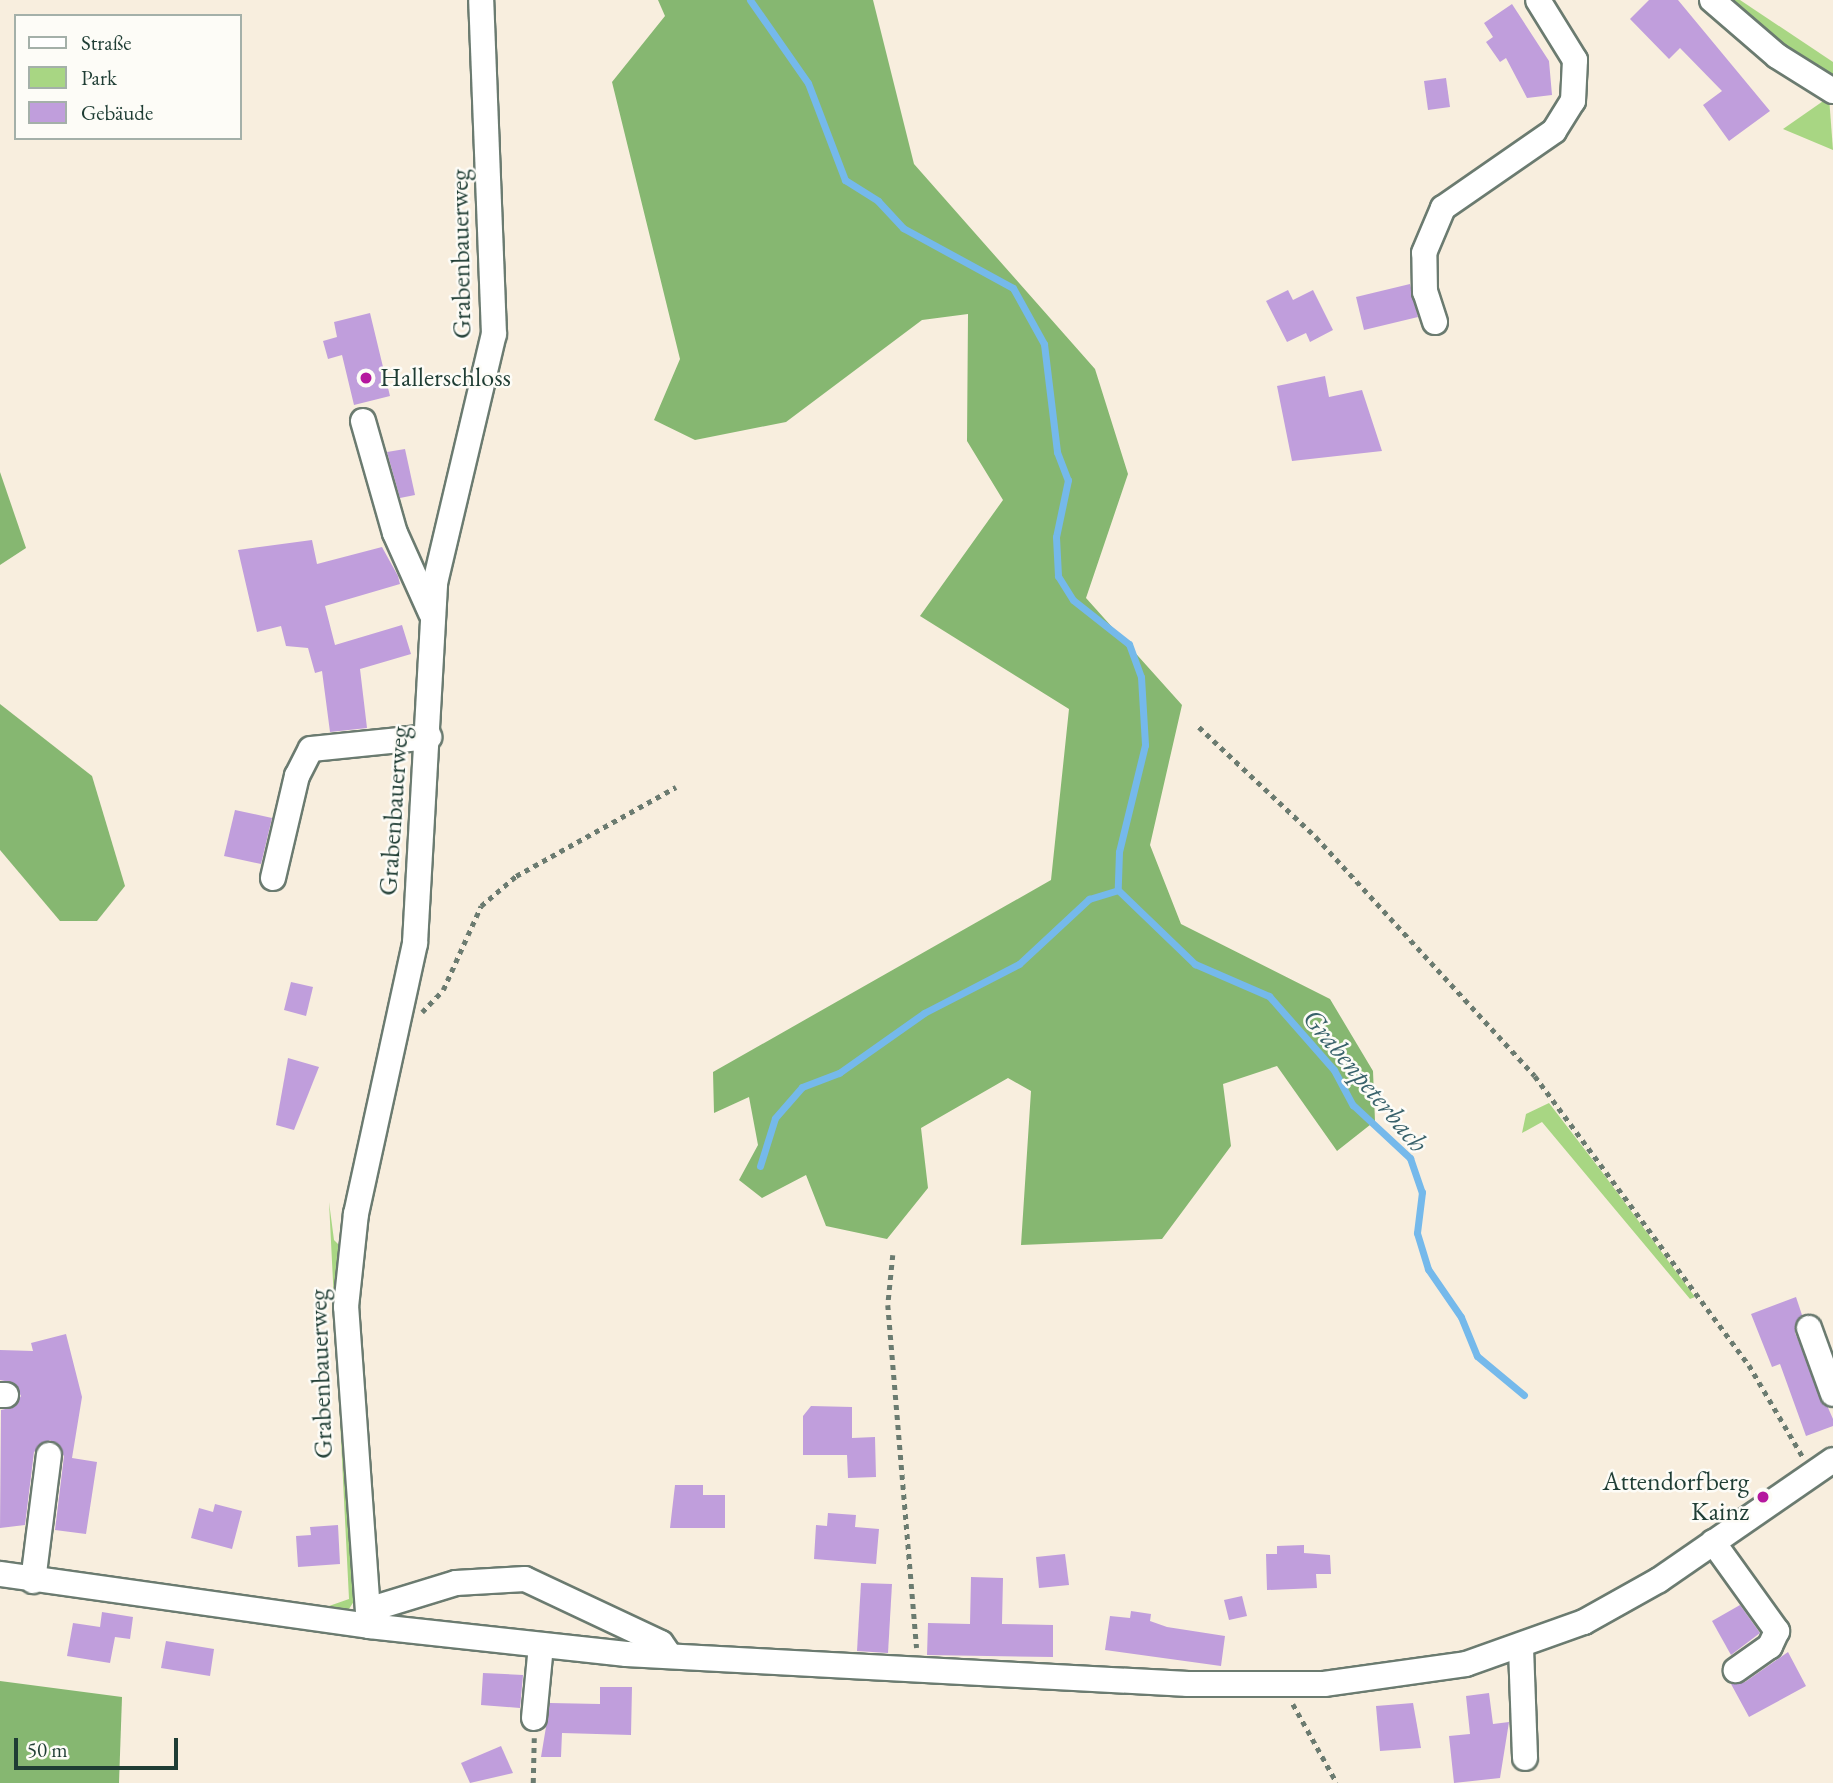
<!DOCTYPE html>
<meta charset="utf-8">
<style>
body{margin:0}
#map{position:relative;width:1833px;height:1783px;overflow:hidden;background:#f8eede;font-family:"EB Garamond",serif}
div>[style]{position:absolute}
.green>*{inset:0;background:#a8d683}
.forest>*{inset:0;background:#86b771}
.stream>*{height:7px;margin:-3.5px;padding:0 3.5px;transform-origin:3.5px;border-radius:3.5px;background:#75b9eb}
.building>*{inset:0;background:#c09edc}
.path>*{height:4.5px;margin-top:-2.25px;transform-origin:0;background:repeating-linear-gradient(90deg,#6b7b70 0 5px,transparent 0 10px)}
.roads{filter:drop-shadow(2px 0 #6b7b70) drop-shadow(-2px 0 #6b7b70) drop-shadow(0 2px #6b7b70) drop-shadow(0 -2px #6b7b70)}
.minor>*{height:24px;margin:-12px;padding:0 12px;transform-origin:12px;border-radius:12px;background:#fff}
.dots>*{width:19px;height:19px;translate:-50% -50%;box-sizing:border-box;border:4px solid #fdfcf7;border-radius:50%}
span{translate:-50% -50%;white-space:nowrap;text-align:center;line-height:1.15;-webkit-text-stroke:5px #fdfcf7;paint-order:stroke}
.street-label{font-size:26px;color:#1f3d34}
.poi-label{font-size:26px;color:#1f3d34}
.left{translate:0 -50%;text-align:left}
.right{translate:-100% -50%;text-align:right}
.water-label{font-size:28px;color:#39626b;font-style:italic}
.legend{position:absolute;left:14px;top:14px;width:228px;height:126px;box-sizing:border-box;background:#fdfcf7;border:2px solid #a4b0a9;margin:0;padding:9px 12px;list-style:none;font-size:21px;color:#1f3d34}
.legend li{display:flex;align-items:center;gap:14px;height:35px}
.legend b{width:35px;border:2px solid #a4b0a9}
.scale{position:absolute;left:14px;top:1738px;width:164px;height:32px;box-sizing:border-box;border:4px solid #1f3d34;border-top:0;padding-left:9px;font-size:21px;line-height:24px;white-space:nowrap;color:#1f3d34;-webkit-text-stroke:5px #fdfcf7;paint-order:stroke}
</style>
<div id="map">
<div class="green">
<i style="clip-path:polygon(1720px 0,1740px 0,1833px 62px,1833px 84px)"></i>
<i style="clip-path:polygon(1829px 97px,1833px 150px,1783px 129px)"></i>
<i style="clip-path:polygon(1549px 1103px,1602px 1172px,1695px 1297px,1690px 1299px,1542px 1122px,1522px 1133px,1526px 1114px)"></i>
<i style="clip-path:polygon(329px 1202px,334px 1240px,342px 1248px,356px 1598px,349px 1609px,329px 1606px,349px 1599px)"></i>
</div>
<div class="forest">
<i style="clip-path:polygon(658px 0,873px 0,914px 164px,1095px 369px,1128px 474px,1086px 598px,1182px 705px,1150px 845px,1181px 924px,1330px 999px,1373px 1071px,1375px 1121px,1337px 1151px,1277px 1066px,1223px 1084px,1231px 1146px,1162px 1239px,1021px 1245px,1031px 1091px,1008px 1078px,921px 1128px,928px 1188px,887px 1239px,826px 1226px,806px 1175px,762px 1198px,739px 1180px,758px 1145px,749px 1097px,714px 1113px,713px 1072px,1051px 880px,1069px 709px,920px 616px,1003px 500px,967px 441px,968px 314px,922px 320px,786px 422px,695px 440px,654px 420px,680px 359px,612px 82px,665px 16px)"></i>
<i style="clip-path:polygon(0 472px,26px 548px,0 565px)"></i>
<i style="clip-path:polygon(0 704px,92px 776px,125px 886px,97px 921px,60px 921px,0 850px)"></i>
<i style="clip-path:polygon(0 1681px,122px 1697px,119px 1783px,0 1783px)"></i>
</div>
<div class="stream">
<i style="left:750px;top:0;width:101px;rotate:55.1deg"></i>
<i style="left:808px;top:83px;width:104px;rotate:69.1deg"></i>
<i style="left:845px;top:180px;width:39px;rotate:32deg"></i>
<i style="left:878px;top:201px;width:37px;rotate:47deg"></i>
<i style="left:903px;top:228px;width:125px;rotate:28.6deg"></i>
<i style="left:1013px;top:288px;width:64px;rotate:61deg"></i>
<i style="left:1044px;top:344px;width:109px;rotate:83.1deg"></i>
<i style="left:1057px;top:452px;width:30px;rotate:69deg"></i>
<i style="left:1068px;top:480px;width:58px;rotate:101.9deg"></i>
<i style="left:1056px;top:537px;width:39px;rotate:87deg"></i>
<i style="left:1058px;top:576px;width:28px;rotate:58deg"></i>
<i style="left:1073px;top:600px;width:71px;rotate:38.2deg"></i>
<i style="left:1129px;top:644px;width:35px;rotate:70deg"></i>
<i style="left:1141px;top:677px;width:68px;rotate:86.6deg"></i>
<i style="left:1145px;top:745px;width:110px;rotate:103.7deg"></i>
<i style="left:1119px;top:852px;width:38px;rotate:92deg"></i>
<i style="left:1118px;top:890px;width:107px;rotate:43.9deg"></i>
<i style="left:1195px;top:964px;width:81px;rotate:23.4deg"></i>
<i style="left:1269px;top:996px;width:98px;rotate:48.7deg"></i>
<i style="left:1334px;top:1070px;width:40px;rotate:62deg"></i>
<i style="left:1353px;top:1105px;width:78px;rotate:42.9deg"></i>
<i style="left:1410px;top:1158px;width:36px;rotate:71deg"></i>
<i style="left:1422px;top:1192px;width:41px;rotate:97deg"></i>
<i style="left:1417px;top:1233px;width:38px;rotate:73deg"></i>
<i style="left:1428px;top:1269px;width:58px;rotate:55.5deg"></i>
<i style="left:1461px;top:1317px;width:42px;rotate:67.7deg"></i>
<i style="left:1477px;top:1356px;width:61px;rotate:39.7deg"></i>
<i style="left:760px;top:1166px;width:50px;rotate:-72.6deg"></i>
<i style="left:775px;top:1118px;width:41px;rotate:-48.9deg"></i>
<i style="left:802px;top:1087px;width:40px;rotate:-21deg"></i>
<i style="left:839px;top:1073px;width:104px;rotate:-35.2deg"></i>
<i style="left:924px;top:1013px;width:107px;rotate:-27.3deg"></i>
<i style="left:1019px;top:964px;width:96px;rotate:-42.9deg"></i>
<i style="left:1089px;top:899px;width:30px;rotate:-17deg"></i>
</div>
<div class="building">
<i style="clip-path:polygon(1649px 0,1678px 0,1770px 111px,1729px 141px,1703px 105px,1722px 91px,1680px 48px,1669px 59px,1630px 19px)"></i>
<i style="clip-path:polygon(1512px 4px,1549px 61px,1552px 95px,1527px 98px,1506px 58px,1500px 62px,1486px 42px,1493px 37px,1484px 23px)"></i>
<i style="clip-path:polygon(1446px 78px,1450px 107px,1428px 110px,1424px 81px)"></i>
<i style="clip-path:polygon(1410px 284px,1418px 317px,1364px 330px,1356px 297px)"></i>
<i style="clip-path:polygon(1288px 290px,1293px 300px,1313px 290px,1333px 330px,1310px 342px,1306px 333px,1287px 342px,1266px 301px)"></i>
<i style="clip-path:polygon(370px 313px,390px 396px,354px 405px,342px 355px,328px 359px,323px 341px,337px 337px,334px 322px)"></i>
<i style="clip-path:polygon(1325px 376px,1329px 397px,1362px 390px,1382px 451px,1292px 461px,1277px 386px)"></i>
<i style="clip-path:polygon(405px 449px,415px 495px,400px 498px,387px 452px)"></i>
<i style="clip-path:polygon(312px 540px,317px 564px,382px 547px,398px 576px,400px 584px,325px 606px,335px 645px,402px 625px,411px 654px,360px 669px,367px 728px,330px 732px,322px 671px,315px 673px,308px 648px,286px 646px,281px 626px,257px 632px,238px 550px)"></i>
<i style="clip-path:polygon(235px 810px,272px 818px,261px 864px,224px 856px)"></i>
<i style="clip-path:polygon(291px 982px,313px 987px,306px 1016px,284px 1010px)"></i>
<i style="clip-path:polygon(288px 1058px,319px 1067px,294px 1130px,276px 1125px)"></i>
<i style="clip-path:polygon(1796px 1297px,1802px 1315px,1795px 1333px,1833px 1419px,1833px 1426px,1806px 1436px,1780px 1364px,1772px 1367px,1751px 1314px)"></i>
<i style="clip-path:polygon(66px 1334px,82px 1397px,72px 1458px,97px 1462px,86px 1534px,55px 1530px,64px 1456px,50px 1440px,34px 1452px,25px 1525px,0 1528px,1px 1410px,14px 1407px,21px 1396px,14px 1383px,0 1380px,0 1350px,33px 1351px,31px 1343px)"></i>
<i style="clip-path:polygon(811px 1406px,852px 1407px,852px 1438px,875px 1437px,876px 1477px,848px 1478px,847px 1455px,803px 1455px,803px 1416px)"></i>
<i style="clip-path:polygon(675px 1485px,703px 1485px,703px 1495px,725px 1495px,725px 1528px,670px 1528px)"></i>
<i style="clip-path:polygon(215px 1504px,242px 1511px,232px 1549px,191px 1538px,199px 1508px,213px 1512px)"></i>
<i style="clip-path:polygon(828px 1513px,856px 1515px,855px 1527px,879px 1529px,876px 1564px,814px 1559px,816px 1525px,827px 1526px)"></i>
<i style="clip-path:polygon(338px 1525px,340px 1564px,298px 1567px,296px 1536px,311px 1535px,310px 1527px)"></i>
<i style="clip-path:polygon(1304px 1545px,1304px 1553px,1330px 1555px,1331px 1574px,1316px 1574px,1317px 1588px,1267px 1590px,1266px 1554px,1277px 1554px,1277px 1546px)"></i>
<i style="clip-path:polygon(1065px 1554px,1069px 1585px,1039px 1588px,1036px 1557px)"></i>
<i style="clip-path:polygon(971px 1577px,1003px 1578px,1002px 1624px,1053px 1625px,1053px 1657px,927px 1655px,928px 1623px,970px 1624px)"></i>
<i style="clip-path:polygon(861px 1583px,892px 1584px,888px 1653px,857px 1651px)"></i>
<i style="clip-path:polygon(1242px 1596px,1247px 1616px,1229px 1620px,1224px 1600px)"></i>
<i style="clip-path:polygon(1740px 1605px,1760px 1633px,1731px 1655px,1712px 1621px)"></i>
<i style="clip-path:polygon(1131px 1611px,1151px 1614px,1150px 1621px,1167px 1627px,1225px 1636px,1221px 1666px,1105px 1650px,1110px 1616px,1130px 1618px)"></i>
<i style="clip-path:polygon(102px 1612px,133px 1617px,130px 1639px,115px 1637px,110px 1663px,67px 1656px,73px 1623px,100px 1627px)"></i>
<i style="clip-path:polygon(166px 1641px,214px 1649px,210px 1676px,161px 1668px)"></i>
<i style="clip-path:polygon(1788px 1652px,1806px 1686px,1749px 1717px,1731px 1684px,1745px 1682px)"></i>
<i style="clip-path:polygon(483px 1673px,523px 1675px,520px 1708px,481px 1705px)"></i>
<i style="clip-path:polygon(600px 1687px,632px 1687px,631px 1735px,562px 1733px,561px 1757px,541px 1757px,550px 1703px,600px 1704px)"></i>
<i style="clip-path:polygon(1489px 1693px,1493px 1724px,1509px 1722px,1500px 1778px,1454px 1783px,1449px 1736px,1470px 1734px,1466px 1696px)"></i>
<i style="clip-path:polygon(1413px 1703px,1421px 1748px,1380px 1751px,1376px 1706px)"></i>
<i style="clip-path:polygon(501px 1746px,513px 1773px,470px 1783px,461px 1763px)"></i>
</div>
<div class="path">
<i style="left:1199px;top:727px;width:161px;rotate:43.2deg"></i>
<i style="left:1316px;top:837px;width:324px;rotate:47.5deg"></i>
<i style="left:1535px;top:1076px;width:360px;rotate:53.5deg"></i>
<i style="left:1749px;top:1365px;width:107px;rotate:59.6deg"></i>
<i style="left:422px;top:1012px;width:30px;rotate:-46deg"></i>
<i style="left:443px;top:990px;width:92px;rotate:-65.7deg"></i>
<i style="left:481px;top:906px;width:46px;rotate:-40.6deg"></i>
<i style="left:516px;top:876px;width:183px;rotate:-29.1deg"></i>
<i style="left:893px;top:1255px;width:50px;rotate:95.7deg"></i>
<i style="left:888px;top:1305px;width:344px;rotate:85.2deg"></i>
<i style="left:1293px;top:1704px;width:90px;rotate:60.9deg"></i>
<i style="left:533px;top:1783px;width:45px;rotate:-88.7deg"></i>
</div>
<div class="roads">
<div class="minor">
<i style="left:1712px;top:0;width:86px;rotate:40.7deg"></i>
<i style="left:1777px;top:56px;width:66px;rotate:32deg"></i>
<i style="left:1435px;top:322px;width:32px;rotate:-108deg"></i>
<i style="left:1425px;top:292px;width:39px;rotate:-91deg"></i>
<i style="left:1424px;top:253px;width:49px;rotate:-67.1deg"></i>
<i style="left:1443px;top:208px;width:135px;rotate:-34.7deg"></i>
<i style="left:1554px;top:131px;width:36px;rotate:-58deg"></i>
<i style="left:1573px;top:101px;width:41px;rotate:-87.2deg"></i>
<i style="left:1575px;top:60px;width:70px;rotate:-121.7deg"></i>
<i style="left:363px;top:421px;width:116px;rotate:74.1deg"></i>
<i style="left:395px;top:533px;width:88px;rotate:65.8deg"></i>
<i style="left:273px;top:878px;width:105px;rotate:-76.8deg"></i>
<i style="left:297px;top:776px;width:30px;rotate:-63deg"></i>
<i style="left:311px;top:749px;width:119px;rotate:-5.8deg"></i>
<i style="left:1809px;top:1328px;width:70px;rotate:70deg"></i>
<i style="left:0;top:1395px;width:6px"></i>
<i style="left:1713px;top:1542px;width:110px;rotate:54.3deg"></i>
<i style="left:1777px;top:1631px;width:17px;rotate:115deg"></i>
<i style="left:1770px;top:1646px;width:42px;rotate:144.8deg"></i>
<i style="left:0;top:1574px;width:373px;rotate:8deg"></i>
<i style="left:369px;top:1626px;width:259px;rotate:6.2deg"></i>
<i style="left:626px;top:1654px;width:563px;rotate:3.06deg"></i>
<i style="left:1188px;top:1684px;width:136px"></i>
<i style="left:1324px;top:1684px;width:143px;rotate:-8deg"></i>
<i style="left:1466px;top:1664px;width:125px;rotate:-19.6deg"></i>
<i style="left:1584px;top:1622px;width:86px;rotate:-29.2deg"></i>
<i style="left:1659px;top:1580px;width:211px;rotate:-34.6deg"></i>
<i style="left:33px;top:1581px;width:127px;rotate:-82.8deg"></i>
<i style="left:368px;top:1610px;width:92px;rotate:-17.1deg"></i>
<i style="left:456px;top:1583px;width:69px;rotate:-3.3deg"></i>
<i style="left:525px;top:1579px;width:150px;rotate:25.2deg"></i>
<i style="left:661px;top:1643px;width:16px;rotate:55deg"></i>
<i style="left:369px;top:1626px;width:320px;rotate:-94.1deg"></i>
<i style="left:346px;top:1307px;width:94px;rotate:-83.9deg"></i>
<i style="left:356px;top:1214px;width:277px;rotate:-77.7deg"></i>
<i style="left:415px;top:943px;width:361px;rotate:-86.8deg"></i>
<i style="left:435px;top:583px;width:256px;rotate:-76.7deg"></i>
<i style="left:494px;top:334px;width:334px;rotate:-92.2deg"></i>
<i style="left:1521px;top:1648px;width:110px;rotate:87.9deg"></i>
<i style="left:534px;top:1718px;width:73px;rotate:-84.5deg"></i>
</div>
</div>
<div class="dots">
<i style="left:366px;top:378px;background:#b5179e"></i>
<i style="left:1763px;top:1497px;background:#b5179e"></i>
</div>
<div class="street-label">
<span style="left:461px;top:254px;rotate:-91deg">Grabenbauerweg</span>
<span style="left:394px;top:811px;rotate:-86deg">Grabenbauerweg</span>
<span style="left:321px;top:1374px;rotate:-92deg">Grabenbauerweg</span>
</div>
<div class="poi-label">
<span class="left" style="left:380px;top:378px">Hallerschloss</span>
<span class="right" style="left:1749px;top:1497px">Attendorfberg<br>Kainz</span>
</div>
<div class="water-label">
<span style="left:1366px;top:1080px;rotate:50deg">Grabenpeterbach</span>
</div>
<ul class="legend">
<li><b style="height:9px;background:#fff"></b>Straße</li>
<li><b style="height:19px;background:#a8d683"></b>Park</li>
<li><b style="height:19px;background:#c09edc"></b>Gebäude</li>
</ul>
<div class="scale">50 m</div>
</div>
